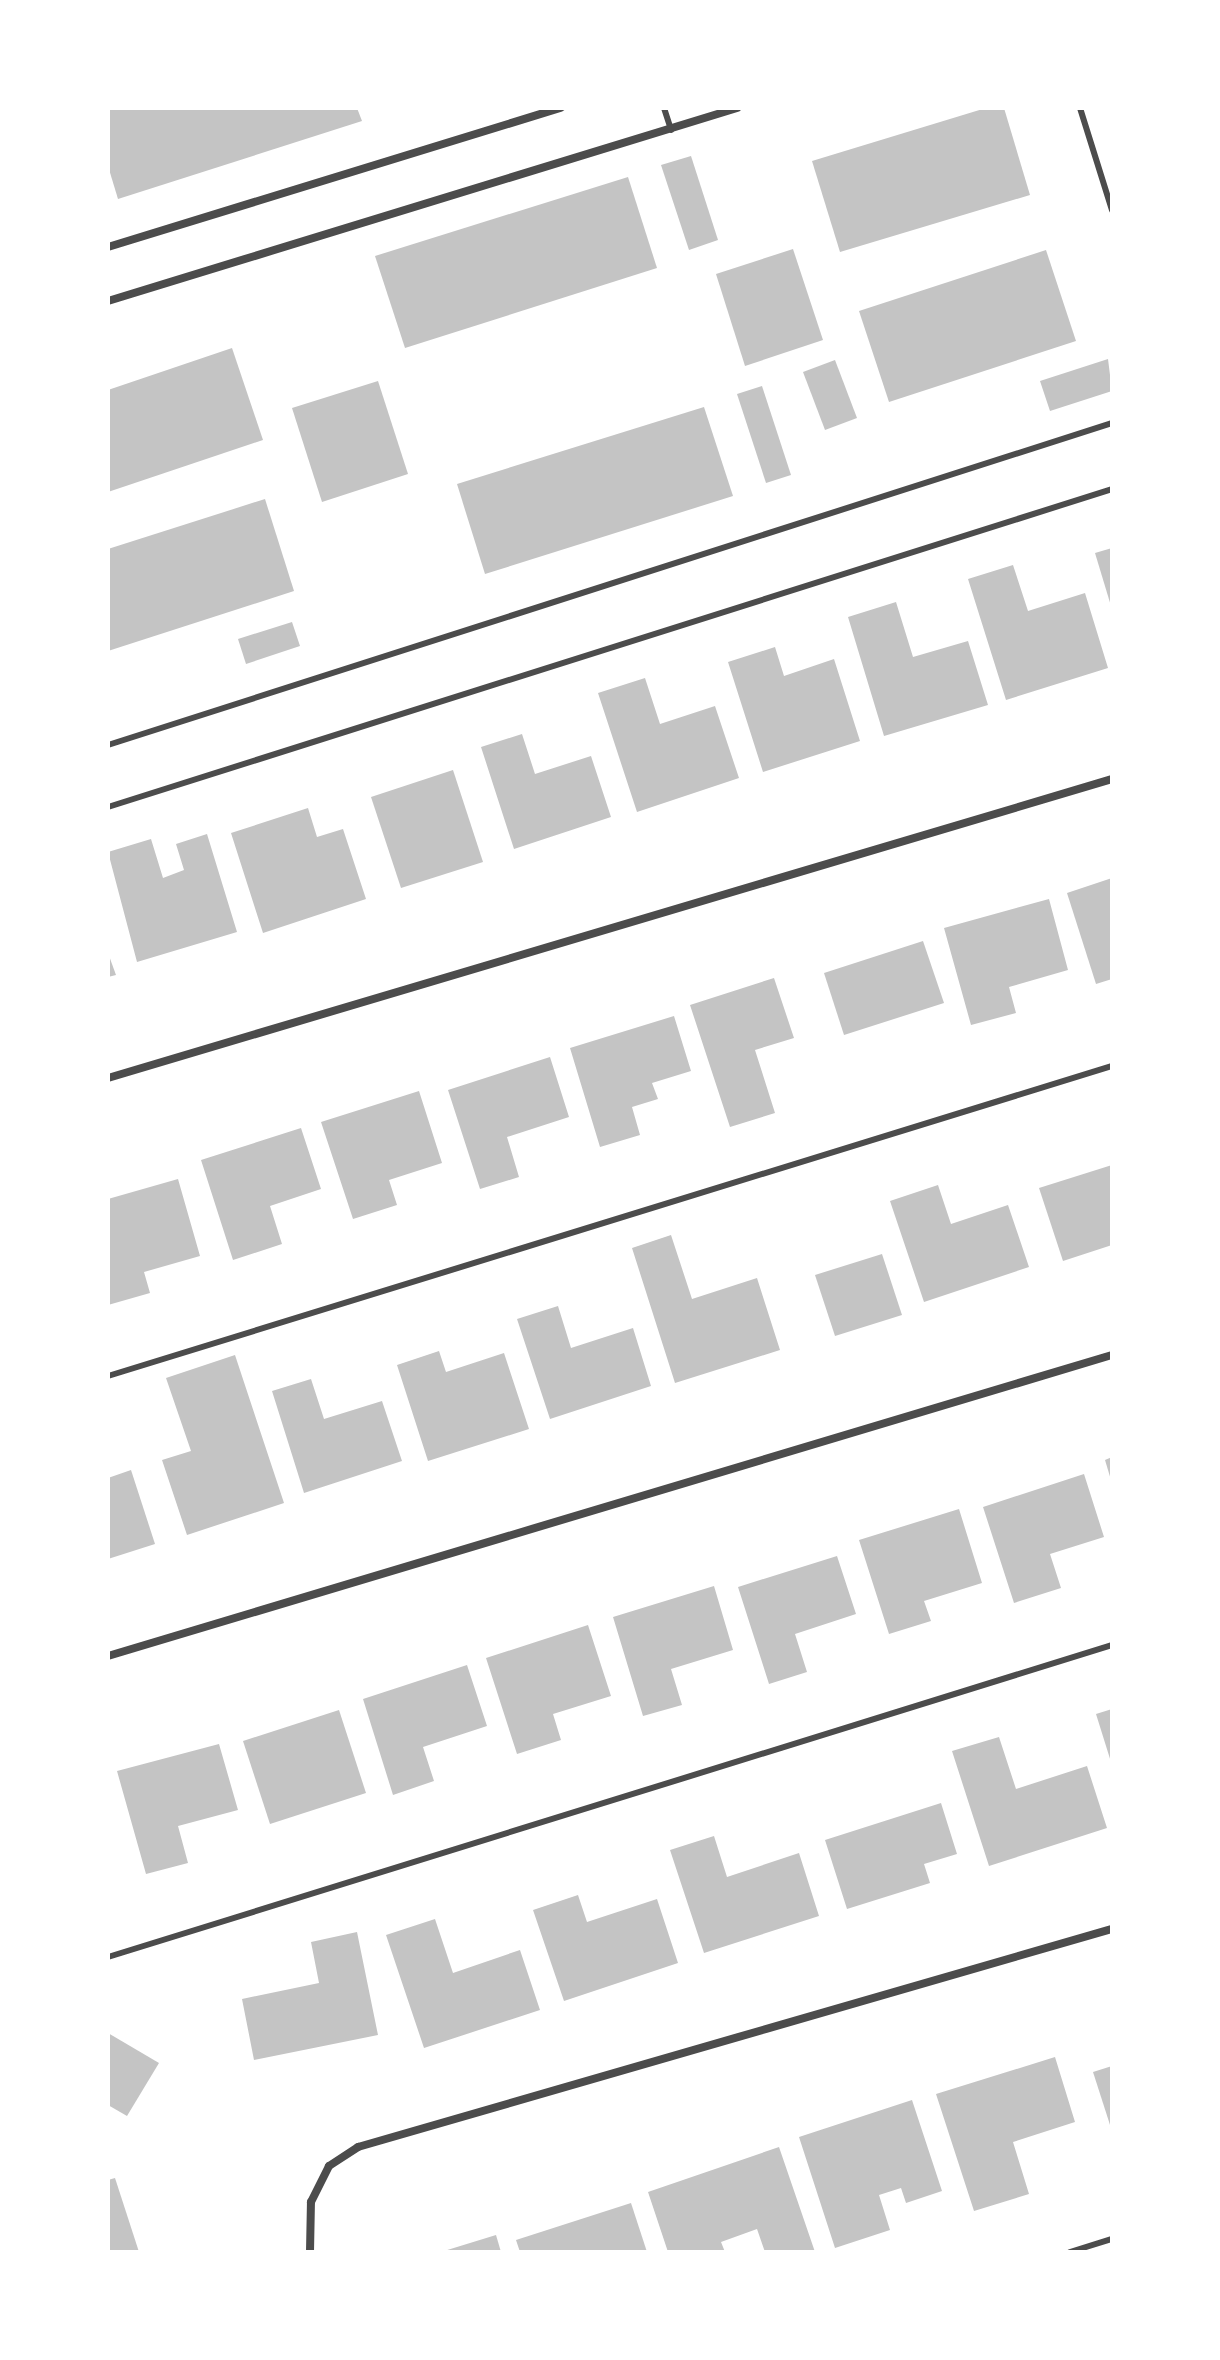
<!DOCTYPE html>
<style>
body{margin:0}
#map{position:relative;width:1220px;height:2360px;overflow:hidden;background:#fff;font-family:"Source Sans 3",sans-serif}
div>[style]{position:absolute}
.building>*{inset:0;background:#c4c4c4}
.service>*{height:6px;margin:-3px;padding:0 3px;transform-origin:3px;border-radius:3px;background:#4c4c4c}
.minor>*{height:8px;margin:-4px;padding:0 4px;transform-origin:4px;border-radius:4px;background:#4c4c4c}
span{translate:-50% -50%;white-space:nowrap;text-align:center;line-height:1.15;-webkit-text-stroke:6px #fff;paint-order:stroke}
.frame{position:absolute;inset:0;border:110px solid #fff;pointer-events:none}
</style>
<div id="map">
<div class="building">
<i style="clip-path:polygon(108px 108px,357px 108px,362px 121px,118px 199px,108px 166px)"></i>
<i style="clip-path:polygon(986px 108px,1004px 108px,1030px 195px,840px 252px,812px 161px)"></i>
<i style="clip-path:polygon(691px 156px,718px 240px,689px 250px,661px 165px)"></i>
<i style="clip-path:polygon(628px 177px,657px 268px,405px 348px,375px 256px)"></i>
<i style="clip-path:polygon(793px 249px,823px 340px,745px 366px,716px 274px)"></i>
<i style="clip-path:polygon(1046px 250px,1076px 341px,889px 402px,859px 311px)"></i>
<i style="clip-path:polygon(232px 348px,263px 440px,108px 492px,108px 390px)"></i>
<i style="clip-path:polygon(1108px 359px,1112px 391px,1050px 411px,1040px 381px)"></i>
<i style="clip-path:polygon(835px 360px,857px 418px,825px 430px,803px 372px)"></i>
<i style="clip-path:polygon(378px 381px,408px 474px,322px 502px,292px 408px)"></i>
<i style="clip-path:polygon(762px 386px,791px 475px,766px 483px,737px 394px)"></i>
<i style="clip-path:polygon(704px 407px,733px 496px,485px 574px,457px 484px)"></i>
<i style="clip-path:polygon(265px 499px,294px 591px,108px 651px,108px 549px)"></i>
<i style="clip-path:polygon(1112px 548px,1112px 606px,1111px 606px,1095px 553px)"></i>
<i style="clip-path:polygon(1013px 565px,1028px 611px,1085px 593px,1108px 668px,1006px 700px,968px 579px)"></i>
<i style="clip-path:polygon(896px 602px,913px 657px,968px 641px,988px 705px,884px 736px,848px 617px)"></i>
<i style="clip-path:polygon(292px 622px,300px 646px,246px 664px,238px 639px)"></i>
<i style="clip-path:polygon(775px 647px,784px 676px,834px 659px,860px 741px,763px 772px,728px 662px)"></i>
<i style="clip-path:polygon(645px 678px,660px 724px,715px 706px,739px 778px,637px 812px,598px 693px)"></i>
<i style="clip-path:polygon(522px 734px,535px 774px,591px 756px,611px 817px,514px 849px,481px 747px)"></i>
<i style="clip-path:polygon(453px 770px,483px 862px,401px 888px,371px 797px)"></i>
<i style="clip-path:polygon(308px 808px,317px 837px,343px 829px,366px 899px,263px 933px,231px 833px)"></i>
<i style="clip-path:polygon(207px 834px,237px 932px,137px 962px,108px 852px,151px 839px,163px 878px,184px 870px,176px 844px)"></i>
<i style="clip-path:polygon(1112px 878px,1112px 979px,1096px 984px,1067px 893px)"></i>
<i style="clip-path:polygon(1049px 899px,1068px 970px,1009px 987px,1016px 1013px,971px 1025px,944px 928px)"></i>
<i style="clip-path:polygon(923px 941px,944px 1003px,844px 1035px,824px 973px)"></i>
<i style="clip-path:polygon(108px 953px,116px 975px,108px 977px)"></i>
<i style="clip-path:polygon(774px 978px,794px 1038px,755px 1050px,775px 1113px,730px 1127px,690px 1005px)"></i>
<i style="clip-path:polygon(674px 1016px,691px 1071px,652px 1083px,658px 1099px,632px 1107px,640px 1135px,600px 1147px,570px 1048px)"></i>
<i style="clip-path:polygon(550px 1057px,569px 1117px,507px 1137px,519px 1177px,480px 1189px,448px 1090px)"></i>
<i style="clip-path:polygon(419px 1091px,442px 1163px,389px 1180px,397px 1205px,353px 1219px,321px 1122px)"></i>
<i style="clip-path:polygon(301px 1128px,321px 1189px,270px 1206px,282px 1244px,233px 1260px,201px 1160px)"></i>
<i style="clip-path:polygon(1112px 1165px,1112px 1245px,1063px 1261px,1039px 1188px)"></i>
<i style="clip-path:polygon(178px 1179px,200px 1256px,144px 1272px,150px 1293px,108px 1305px,108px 1199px)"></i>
<i style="clip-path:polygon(938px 1185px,951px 1224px,1008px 1205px,1029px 1267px,924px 1302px,890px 1201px)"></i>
<i style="clip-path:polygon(671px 1235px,692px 1299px,757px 1278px,780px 1350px,675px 1383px,632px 1248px)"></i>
<i style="clip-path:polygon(882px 1254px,902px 1315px,835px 1336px,815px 1275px)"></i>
<i style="clip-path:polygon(558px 1306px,571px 1348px,633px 1328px,651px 1386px,550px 1419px,517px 1319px)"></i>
<i style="clip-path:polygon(439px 1351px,446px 1372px,504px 1353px,529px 1429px,428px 1461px,397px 1365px)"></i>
<i style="clip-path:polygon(235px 1355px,284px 1503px,187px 1535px,162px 1460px,191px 1451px,166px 1378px)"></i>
<i style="clip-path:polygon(311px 1379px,324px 1419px,382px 1401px,402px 1461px,304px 1493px,272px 1391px)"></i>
<i style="clip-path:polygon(1112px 1457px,1112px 1480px,1111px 1480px,1105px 1460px)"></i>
<i style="clip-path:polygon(131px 1470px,155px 1544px,108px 1559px,108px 1478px)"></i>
<i style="clip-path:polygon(1084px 1474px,1104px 1537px,1050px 1554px,1061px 1588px,1014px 1603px,983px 1507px)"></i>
<i style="clip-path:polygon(959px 1509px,982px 1583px,924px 1601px,931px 1621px,889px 1634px,859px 1540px)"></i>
<i style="clip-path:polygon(837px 1556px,856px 1614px,795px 1634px,807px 1672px,769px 1684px,738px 1587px)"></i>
<i style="clip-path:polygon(714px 1586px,733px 1650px,671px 1669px,682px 1705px,643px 1716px,613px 1617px)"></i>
<i style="clip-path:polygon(588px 1625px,611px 1696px,553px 1714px,561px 1740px,517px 1754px,486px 1658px)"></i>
<i style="clip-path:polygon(467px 1665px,487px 1726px,423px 1747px,434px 1781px,393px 1795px,363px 1699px)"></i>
<i style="clip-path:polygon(1112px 1709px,1112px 1762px,1111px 1762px,1096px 1714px)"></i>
<i style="clip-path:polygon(339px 1710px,366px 1793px,270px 1824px,243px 1741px)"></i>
<i style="clip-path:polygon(999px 1737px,1016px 1789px,1087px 1766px,1107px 1828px,989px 1866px,952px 1751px)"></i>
<i style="clip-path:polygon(219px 1744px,238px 1810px,178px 1826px,188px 1863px,146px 1874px,117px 1771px)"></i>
<i style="clip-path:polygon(941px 1803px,957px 1854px,924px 1864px,930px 1883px,847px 1909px,825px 1840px)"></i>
<i style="clip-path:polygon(714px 1836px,727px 1877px,799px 1853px,819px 1916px,704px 1953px,670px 1850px)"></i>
<i style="clip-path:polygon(578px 1895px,587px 1922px,657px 1899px,678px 1963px,564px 2001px,533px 1910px)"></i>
<i style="clip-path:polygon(435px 1919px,453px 1973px,520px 1950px,540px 2010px,424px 2048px,386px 1935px)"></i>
<i style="clip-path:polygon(357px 1932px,378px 2035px,254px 2060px,242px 1999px,319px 1983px,311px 1942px)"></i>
<i style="clip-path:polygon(108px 2033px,159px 2063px,127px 2116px,108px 2105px)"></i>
<i style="clip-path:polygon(1055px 2057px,1075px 2122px,1013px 2142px,1029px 2194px,974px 2211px,936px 2094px)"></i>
<i style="clip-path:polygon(1112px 2066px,1112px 2128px,1111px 2128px,1093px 2072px)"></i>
<i style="clip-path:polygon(912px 2100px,942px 2191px,906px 2203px,901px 2188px,879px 2195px,890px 2230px,835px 2248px,799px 2137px)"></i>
<i style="clip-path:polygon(779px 2147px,815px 2252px,765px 2252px,757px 2229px,721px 2242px,725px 2252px,668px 2252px,648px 2192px)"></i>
<i style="clip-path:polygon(115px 2178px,139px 2252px,108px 2252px,108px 2180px)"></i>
<i style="clip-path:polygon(631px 2203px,647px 2252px,520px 2252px,516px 2240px)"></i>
<i style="clip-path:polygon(496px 2235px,501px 2252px,444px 2252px,444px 2251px)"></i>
</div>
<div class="service">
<i style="left:664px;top:108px;width:23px;rotate:72deg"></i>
<i style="left:1080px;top:108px;width:107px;rotate:72.6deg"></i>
<i style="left:108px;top:745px;width:1054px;rotate:-17.78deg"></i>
<i style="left:108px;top:807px;width:1053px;rotate:-17.57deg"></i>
<i style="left:108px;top:1376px;width:1051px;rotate:-17.16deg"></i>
<i style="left:108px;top:1957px;width:1051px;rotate:-17.26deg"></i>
<i style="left:1070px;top:2252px;width:44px;rotate:-17.2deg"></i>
</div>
<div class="minor">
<i style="left:108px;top:247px;width:474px;rotate:-17.1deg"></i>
<i style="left:108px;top:301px;width:658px;rotate:-17.06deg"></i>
<i style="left:108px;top:1078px;width:1048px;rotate:-16.58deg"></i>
<i style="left:108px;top:1656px;width:1048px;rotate:-16.69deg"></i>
<i style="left:310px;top:2252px;width:50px;rotate:-88.9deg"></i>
<i style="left:311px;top:2202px;width:40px;rotate:-63.4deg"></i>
<i style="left:329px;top:2166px;width:35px;rotate:-33deg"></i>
<i style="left:358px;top:2147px;width:785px;rotate:-16.13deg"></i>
</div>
<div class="frame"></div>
</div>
